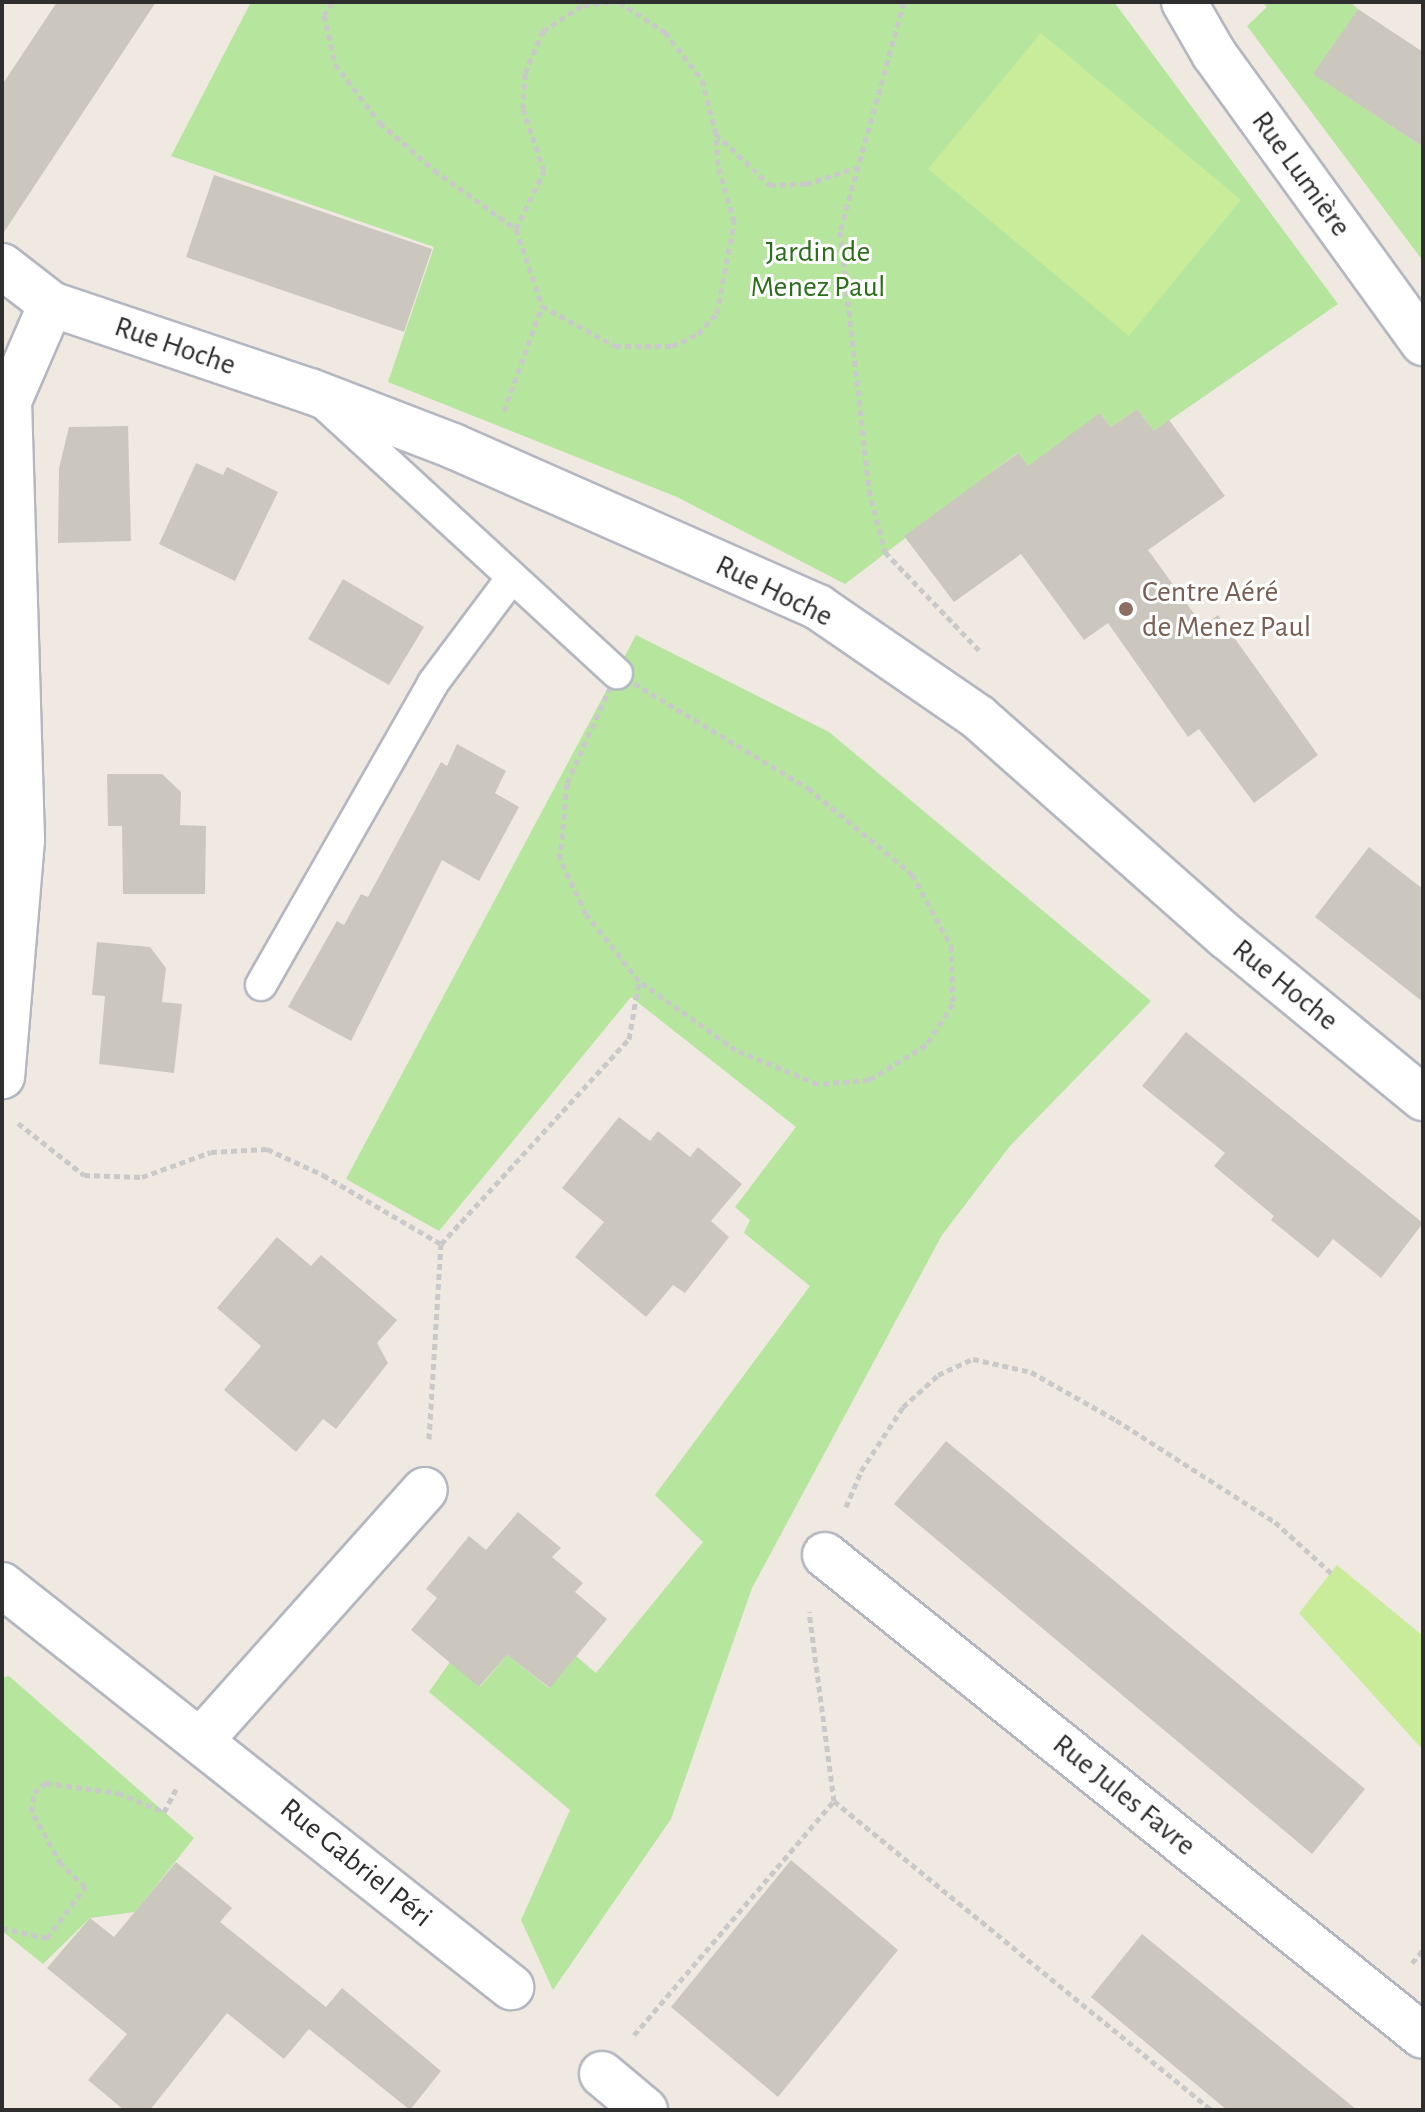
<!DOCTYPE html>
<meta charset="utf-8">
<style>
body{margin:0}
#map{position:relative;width:1425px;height:2112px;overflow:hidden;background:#efe9e1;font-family:"Alegreya Sans",sans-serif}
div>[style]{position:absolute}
.green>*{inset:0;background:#b6e59e}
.pitch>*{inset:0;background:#c9ec9a}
.building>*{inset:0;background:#cbc7bf}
.path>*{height:5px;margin-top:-2.5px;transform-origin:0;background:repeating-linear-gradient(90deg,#c9c9c9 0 6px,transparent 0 10px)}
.roads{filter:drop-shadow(2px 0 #b4b7c1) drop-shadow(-2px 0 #b4b7c1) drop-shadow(0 2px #b4b7c1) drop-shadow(0 -2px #b4b7c1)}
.lane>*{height:30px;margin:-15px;padding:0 15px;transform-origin:15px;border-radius:15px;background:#fff}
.street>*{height:44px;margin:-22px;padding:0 22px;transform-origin:22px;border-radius:22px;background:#fff}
.dots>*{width:22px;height:22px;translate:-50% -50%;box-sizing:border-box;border:4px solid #fff;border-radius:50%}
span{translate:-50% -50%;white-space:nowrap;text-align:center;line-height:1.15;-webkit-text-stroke:6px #fff;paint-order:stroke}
.street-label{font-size:30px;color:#2e2e2e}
.park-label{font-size:30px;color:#2c6e1b}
.education-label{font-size:30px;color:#785e54}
.left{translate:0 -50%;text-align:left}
.frame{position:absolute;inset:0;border:4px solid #2e2e2e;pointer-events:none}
</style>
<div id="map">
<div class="green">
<i style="clip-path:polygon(251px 2px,1114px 2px,1338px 304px,1154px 431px,1137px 409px,1111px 427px,1100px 413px,1035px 477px,1017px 453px,845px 584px,677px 497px,388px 382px,434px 247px,171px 156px)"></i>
<i style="clip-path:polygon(1262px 2px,1350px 2px,1358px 9px,1314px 74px,1423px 147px,1423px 261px,1247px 26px,1267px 7px)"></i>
<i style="clip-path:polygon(636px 635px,829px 732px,1151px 1001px,1010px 1146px,942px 1235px,752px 1588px,671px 1819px,553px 1990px,521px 1920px,570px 1810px,429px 1692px,450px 1662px,480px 1687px,507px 1655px,549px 1688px,576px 1656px,596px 1673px,703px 1542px,655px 1495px,810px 1286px,744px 1233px,750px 1220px,735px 1207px,796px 1127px,631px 997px,439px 1231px,346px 1179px)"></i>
<i style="clip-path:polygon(9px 1676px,194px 1838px,135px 1912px,90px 1918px,43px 1964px,2px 1931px,2px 1678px)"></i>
</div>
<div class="pitch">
<i style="clip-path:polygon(1041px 33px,1241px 200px,1129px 336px,928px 169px)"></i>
<i style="clip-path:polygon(1337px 1565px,1423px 1636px,1423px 1750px,1299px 1613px)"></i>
</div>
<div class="building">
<i style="clip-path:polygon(57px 2px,156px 2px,2px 235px,2px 85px)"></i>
<i style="clip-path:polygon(1358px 9px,1423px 52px,1423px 147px,1313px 74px)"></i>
<i style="clip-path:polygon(214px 175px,432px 249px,404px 332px,186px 257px)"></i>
<i style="clip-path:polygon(1137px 409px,1154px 431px,1169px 420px,1225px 496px,1148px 550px,1203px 626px,1218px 615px,1318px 755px,1254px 803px,1199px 729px,1188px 737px,1108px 623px,1084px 640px,1021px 554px,954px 602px,904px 536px,1018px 453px,1028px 466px,1100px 413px,1111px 427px)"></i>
<i style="clip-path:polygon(128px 426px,131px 541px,58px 543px,59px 468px,69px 427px)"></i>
<i style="clip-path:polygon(196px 463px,223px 475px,227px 467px,278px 492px,235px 581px,159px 544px)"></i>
<i style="clip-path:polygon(343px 579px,424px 627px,389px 685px,308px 639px)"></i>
<i style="clip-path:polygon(457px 744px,506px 771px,495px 793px,519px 807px,479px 881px,442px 860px,351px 1041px,288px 1007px,337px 921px,344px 925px,361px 894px,368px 897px,441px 762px,447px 766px)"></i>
<i style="clip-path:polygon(107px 774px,162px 774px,181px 792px,180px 825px,206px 826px,205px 894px,123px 894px,122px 826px,108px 826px)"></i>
<i style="clip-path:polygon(1369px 847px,1423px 889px,1423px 1002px,1315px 917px)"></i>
<i style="clip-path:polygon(97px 942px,150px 947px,166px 968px,162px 1002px,182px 1004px,174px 1073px,99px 1064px,105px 996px,92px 995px)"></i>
<i style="clip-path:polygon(1186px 1032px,1423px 1223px,1381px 1278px,1333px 1239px,1318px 1258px,1271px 1220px,1274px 1216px,1214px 1166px,1225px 1153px,1142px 1086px)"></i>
<i style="clip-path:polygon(619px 1117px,650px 1141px,658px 1131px,690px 1157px,698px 1147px,742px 1184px,711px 1221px,729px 1237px,685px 1293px,673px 1285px,646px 1317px,575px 1257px,604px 1222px,562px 1188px)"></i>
<i style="clip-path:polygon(277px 1237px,311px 1266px,321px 1255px,397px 1320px,377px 1343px,388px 1363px,336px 1429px,323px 1419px,296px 1452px,224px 1390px,261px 1346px,217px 1308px)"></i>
<i style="clip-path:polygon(946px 1441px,1365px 1789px,1312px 1854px,894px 1504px)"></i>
<i style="clip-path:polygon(518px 1512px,561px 1548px,552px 1557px,583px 1583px,575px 1592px,607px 1619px,550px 1688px,507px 1655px,479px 1687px,411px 1630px,437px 1598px,426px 1589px,469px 1536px,486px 1550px)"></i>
<i style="clip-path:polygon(791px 1860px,898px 1950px,778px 2097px,671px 2007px)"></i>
<i style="clip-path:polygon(176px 1862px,232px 1908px,220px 1922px,326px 2007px,342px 1988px,441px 2071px,410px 2110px,309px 2029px,284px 2059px,227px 2013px,150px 2110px,124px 2110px,88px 2080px,127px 2034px,47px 1968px,90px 1918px,114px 1937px)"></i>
<i style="clip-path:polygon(1142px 1934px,1357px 2110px,1227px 2110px,1091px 1997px)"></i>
</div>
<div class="path">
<i style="left:332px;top:2px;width:15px;rotate:122deg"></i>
<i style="left:324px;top:15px;width:50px;rotate:77.3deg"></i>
<i style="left:335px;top:64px;width:74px;rotate:52.7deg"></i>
<i style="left:380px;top:123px;width:72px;rotate:41deg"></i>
<i style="left:434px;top:170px;width:101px;rotate:35.7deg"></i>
<i style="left:516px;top:229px;width:64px;rotate:-64.2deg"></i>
<i style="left:544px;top:171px;width:65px;rotate:-108.7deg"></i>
<i style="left:523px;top:109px;width:36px;rotate:-87deg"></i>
<i style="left:525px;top:73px;width:46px;rotate:-66.8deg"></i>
<i style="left:543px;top:31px;width:48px;rotate:-33deg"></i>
<i style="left:583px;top:5px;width:27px;rotate:-6deg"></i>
<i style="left:619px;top:2px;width:55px;rotate:33.1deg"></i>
<i style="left:665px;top:32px;width:61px;rotate:52.4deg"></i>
<i style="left:702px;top:80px;width:56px;rotate:75.5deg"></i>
<i style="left:716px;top:134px;width:74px;rotate:43.4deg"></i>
<i style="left:770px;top:185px;width:36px;rotate:-2deg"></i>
<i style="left:806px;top:184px;width:52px;rotate:-18.1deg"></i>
<i style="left:904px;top:2px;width:238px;rotate:105.6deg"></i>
<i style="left:840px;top:231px;width:261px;rotate:83.6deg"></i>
<i style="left:869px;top:490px;width:64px;rotate:75.5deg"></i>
<i style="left:885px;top:552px;width:136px;rotate:46.2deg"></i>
<i style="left:516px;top:229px;width:81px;rotate:71.3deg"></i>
<i style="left:542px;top:306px;width:83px;rotate:28.7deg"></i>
<i style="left:615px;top:346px;width:57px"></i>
<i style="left:672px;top:346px;width:29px;rotate:-25deg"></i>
<i style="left:698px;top:334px;width:28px;rotate:-48deg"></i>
<i style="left:717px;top:313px;width:93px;rotate:-79.4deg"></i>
<i style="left:734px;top:222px;width:59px;rotate:-105.7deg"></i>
<i style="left:718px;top:165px;width:31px;rotate:-94deg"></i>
<i style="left:504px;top:411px;width:112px;rotate:-70.1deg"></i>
<i style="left:617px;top:673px;width:223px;rotate:31.1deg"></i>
<i style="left:808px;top:788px;width:135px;rotate:39.6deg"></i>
<i style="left:912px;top:874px;width:82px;rotate:61.6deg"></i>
<i style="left:951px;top:946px;width:58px;rotate:88deg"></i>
<i style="left:953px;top:1004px;width:49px;rotate:123.4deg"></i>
<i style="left:926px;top:1045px;width:67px;rotate:148.4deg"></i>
<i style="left:869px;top:1080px;width:51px;rotate:175.5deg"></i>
<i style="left:818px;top:1084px;width:89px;rotate:-157.5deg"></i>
<i style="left:736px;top:1050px;width:119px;rotate:-144.6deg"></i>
<i style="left:639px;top:981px;width:85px;rotate:-128.3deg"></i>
<i style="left:586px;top:914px;width:61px;rotate:-115.3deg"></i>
<i style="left:560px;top:859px;width:76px;rotate:-84.7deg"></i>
<i style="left:567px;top:783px;width:121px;rotate:-65.6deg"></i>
<i style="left:18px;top:1123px;width:84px;rotate:38.2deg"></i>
<i style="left:84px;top:1175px;width:58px;rotate:2deg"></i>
<i style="left:142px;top:1177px;width:73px;rotate:-19.9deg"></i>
<i style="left:211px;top:1152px;width:56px;rotate:-3.1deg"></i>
<i style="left:267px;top:1149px;width:62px;rotate:24.9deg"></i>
<i style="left:323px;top:1175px;width:137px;rotate:30.3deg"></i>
<i style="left:441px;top:1244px;width:278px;rotate:-47.5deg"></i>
<i style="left:629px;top:1039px;width:59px;rotate:-80.2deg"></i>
<i style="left:429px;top:1439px;width:195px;rotate:-86.5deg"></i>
<i style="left:846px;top:1507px;width:39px;rotate:-67deg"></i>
<i style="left:861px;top:1471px;width:77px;rotate:-56.7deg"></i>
<i style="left:903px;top:1407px;width:47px;rotate:-42.4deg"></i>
<i style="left:938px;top:1375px;width:38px;rotate:-25deg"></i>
<i style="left:973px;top:1359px;width:59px;rotate:12.6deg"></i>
<i style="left:1031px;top:1372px;width:98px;rotate:29.5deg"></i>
<i style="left:1116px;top:1420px;width:189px;rotate:32.7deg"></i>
<i style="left:1275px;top:1522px;width:76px;rotate:42.3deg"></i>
<i style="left:834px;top:1801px;width:488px;rotate:39.3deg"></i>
<i style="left:2px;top:1928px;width:46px;rotate:12.5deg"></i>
<i style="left:47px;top:1938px;width:64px;rotate:-53.3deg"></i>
<i style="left:85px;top:1887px;width:33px;rotate:-136deg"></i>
<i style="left:61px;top:1864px;width:60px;rotate:-119.1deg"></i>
<i style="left:32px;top:1812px;width:19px;rotate:-84deg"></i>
<i style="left:34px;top:1793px;width:16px;rotate:-40deg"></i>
<i style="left:46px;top:1783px;width:73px;rotate:7.9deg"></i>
<i style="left:118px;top:1793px;width:50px;rotate:22.4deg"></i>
<i style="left:164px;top:1812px;width:26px;rotate:-62deg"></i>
<i style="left:1412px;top:1963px;width:17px;rotate:-50deg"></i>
<i style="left:634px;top:2035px;width:308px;rotate:-49.5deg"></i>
<i style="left:834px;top:1801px;width:191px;rotate:-97.5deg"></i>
</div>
<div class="roads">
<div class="lane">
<i style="left:324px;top:404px;width:398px;rotate:42.6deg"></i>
<i style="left:261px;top:985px;width:348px;rotate:-60.3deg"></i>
<i style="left:433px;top:683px;width:129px;rotate:-53.2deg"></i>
</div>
<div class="street">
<i style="left:1184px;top:2px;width:60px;rotate:60deg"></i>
<i style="left:1214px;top:54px;width:357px;rotate:54.1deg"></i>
<i style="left:2px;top:266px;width:62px;rotate:37.8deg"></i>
<i style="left:51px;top:304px;width:106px;rotate:113.4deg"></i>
<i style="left:9px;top:401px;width:439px;rotate:88.3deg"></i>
<i style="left:22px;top:840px;width:237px;rotate:94.8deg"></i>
<i style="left:51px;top:304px;width:273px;rotate:18.6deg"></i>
<i style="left:310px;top:391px;width:153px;rotate:21deg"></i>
<i style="left:453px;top:446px;width:399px;rotate:23.8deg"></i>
<i style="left:818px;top:607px;width:194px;rotate:34.5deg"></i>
<i style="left:978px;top:717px;width:332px;rotate:41.5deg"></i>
<i style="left:1227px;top:937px;width:254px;rotate:39.4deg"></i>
<i style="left:825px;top:1555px;width:767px;rotate:38.81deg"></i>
<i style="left:2px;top:1585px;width:649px;rotate:38.3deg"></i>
<i style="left:202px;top:1739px;width:334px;rotate:-48.2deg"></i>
<i style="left:602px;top:2074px;width:56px;rotate:39.9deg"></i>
</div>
</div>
<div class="dots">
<i style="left:1126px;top:609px;background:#8d6e63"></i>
</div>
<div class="street-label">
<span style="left:1301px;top:174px;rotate:54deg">Rue Lumière</span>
<span style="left:175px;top:346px;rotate:19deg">Rue Hoche</span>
<span style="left:774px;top:591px;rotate:26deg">Rue Hoche</span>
<span style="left:1285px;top:985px;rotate:39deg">Rue Hoche</span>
<span style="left:1124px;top:1795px;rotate:39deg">Rue Jules Favre</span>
<span style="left:356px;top:1863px;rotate:39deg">Rue Gabriel Péri</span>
</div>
<div class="park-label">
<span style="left:818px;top:269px">Jardin de<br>Menez Paul</span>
</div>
<div class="education-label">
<span class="left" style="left:1142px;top:609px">Centre Aéré<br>de Menez Paul</span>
</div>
<div class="frame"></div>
</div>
